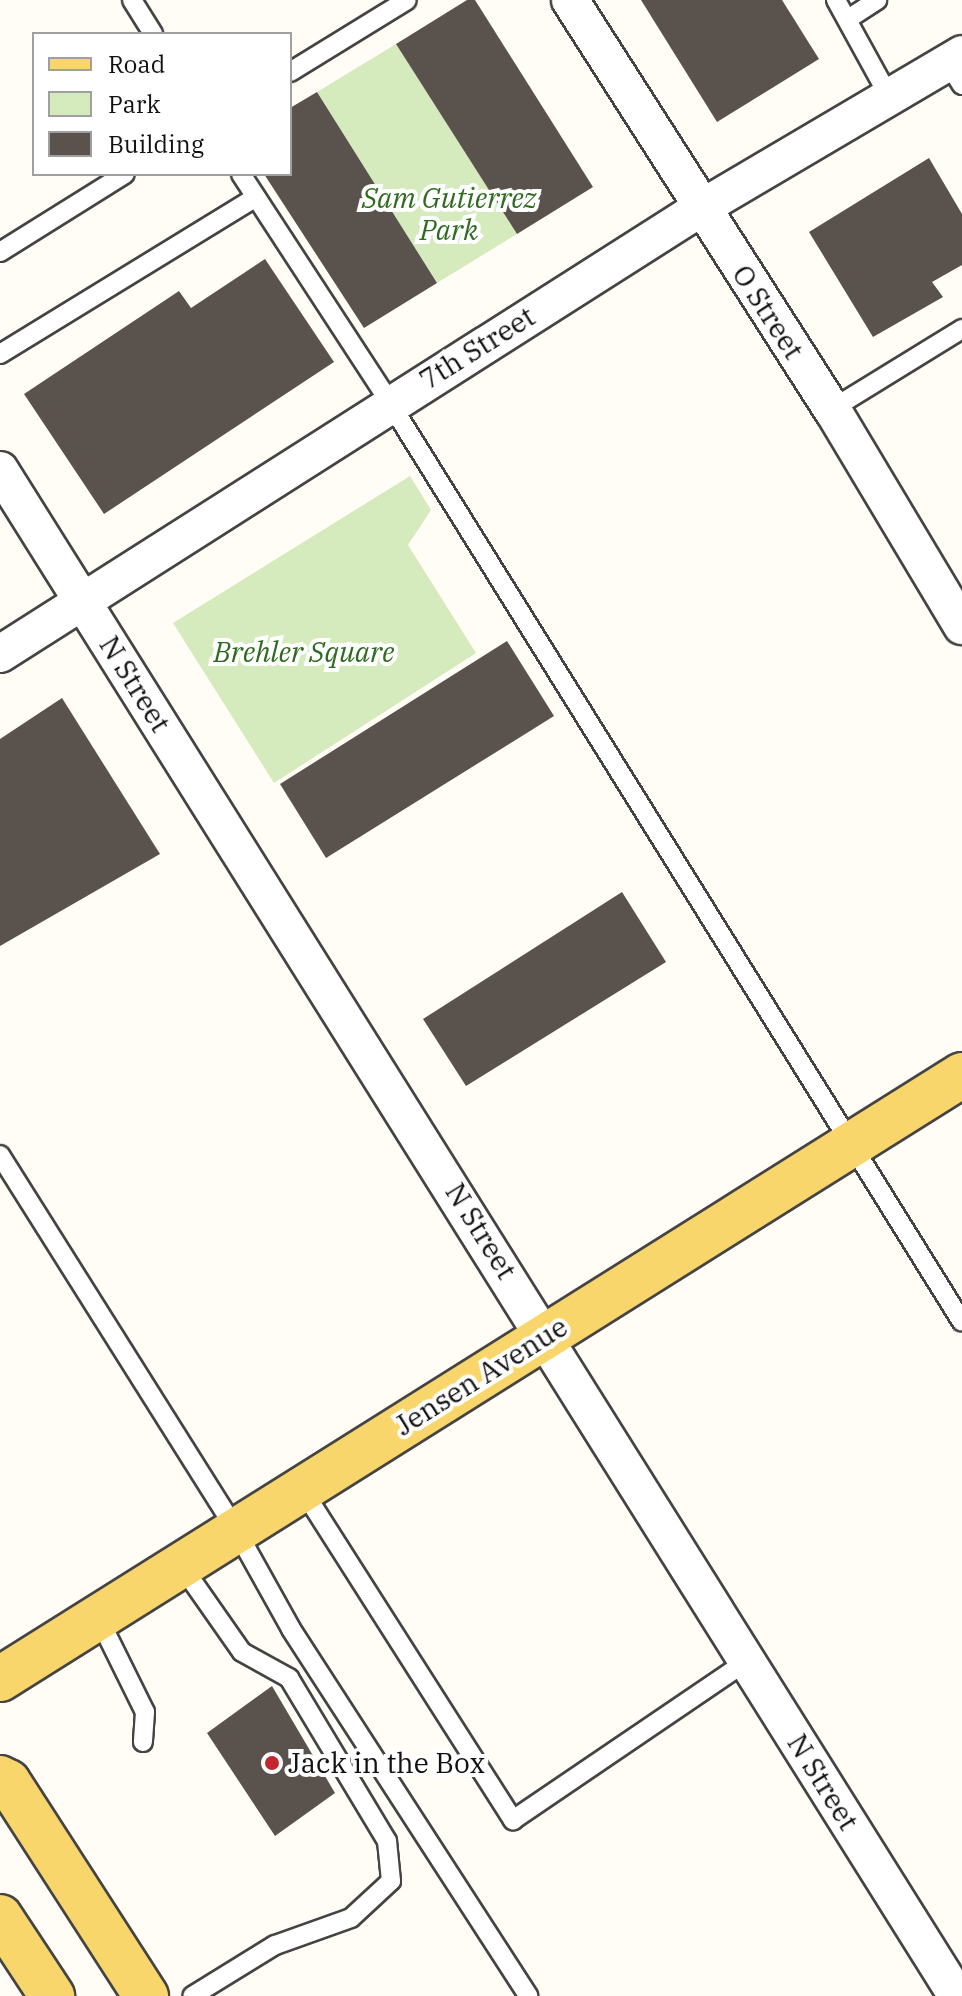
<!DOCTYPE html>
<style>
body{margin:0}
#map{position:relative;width:962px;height:1996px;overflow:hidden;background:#fffdf5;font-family:"IBM Plex Serif",serif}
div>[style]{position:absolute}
.green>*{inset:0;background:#d5ebbd}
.building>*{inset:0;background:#5a524d}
.roads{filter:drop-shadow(2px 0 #444) drop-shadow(-2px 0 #444) drop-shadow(0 2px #444) drop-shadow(0 -2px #444)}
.service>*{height:18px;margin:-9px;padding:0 9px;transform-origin:9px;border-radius:9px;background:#fff}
.minor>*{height:36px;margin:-18px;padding:0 18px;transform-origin:18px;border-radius:18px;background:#fff}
.primary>*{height:44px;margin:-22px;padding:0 22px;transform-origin:22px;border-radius:22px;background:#f9d66b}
.dots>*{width:22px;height:22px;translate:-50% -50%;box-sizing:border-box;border:4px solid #fff;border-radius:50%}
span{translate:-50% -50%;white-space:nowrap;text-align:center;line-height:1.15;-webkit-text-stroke:8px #fff;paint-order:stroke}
.park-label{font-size:28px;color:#2f6b1f;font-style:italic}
.street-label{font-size:28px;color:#111}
.poi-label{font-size:28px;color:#111}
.left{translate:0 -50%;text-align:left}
.legend{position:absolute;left:32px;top:32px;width:260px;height:144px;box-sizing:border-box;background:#fff;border:2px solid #a0a0a0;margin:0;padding:10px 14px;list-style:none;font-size:24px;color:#111}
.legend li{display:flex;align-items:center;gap:16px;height:40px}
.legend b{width:40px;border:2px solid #a0a0a0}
</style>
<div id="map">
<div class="green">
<i style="clip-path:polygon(396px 44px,517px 234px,437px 283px,317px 92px)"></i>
<i style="clip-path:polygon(410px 476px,431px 510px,408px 545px,476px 653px,274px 783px,173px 623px)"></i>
</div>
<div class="building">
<i style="clip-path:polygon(467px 0,475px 0,593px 187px,517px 234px,396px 44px)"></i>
<i style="clip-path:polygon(641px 0,782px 0,819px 59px,717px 122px)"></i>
<i style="clip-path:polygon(317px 92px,437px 283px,364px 328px,264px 174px,290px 174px,290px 108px)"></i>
<i style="clip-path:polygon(929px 158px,962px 214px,962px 265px,932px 282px,943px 297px,873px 337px,809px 232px)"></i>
<i style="clip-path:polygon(265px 259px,334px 362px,104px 514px,24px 394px,179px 291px,191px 308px)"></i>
<i style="clip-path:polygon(507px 641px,554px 716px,326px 858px,280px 784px)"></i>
<i style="clip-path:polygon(62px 698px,160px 854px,0 946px,0 739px)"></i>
<i style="clip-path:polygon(622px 892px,666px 962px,466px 1086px,423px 1019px)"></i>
<i style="clip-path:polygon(272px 1686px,335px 1793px,275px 1836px,207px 1733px)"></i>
</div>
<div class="roads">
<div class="service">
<i style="left:132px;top:0;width:40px;rotate:58deg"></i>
<i style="left:836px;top:0;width:114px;rotate:61.2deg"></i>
<i style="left:848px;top:19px;width:35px;rotate:-33deg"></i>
<i style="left:948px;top:63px;width:26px;rotate:58deg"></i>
<i style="left:290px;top:72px;width:137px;rotate:-31.6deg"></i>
<i style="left:241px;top:174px;width:273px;rotate:56.9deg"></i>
<i style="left:390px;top:403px;width:1082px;rotate:58.1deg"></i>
<i style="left:0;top:252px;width:147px;rotate:-32deg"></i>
<i style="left:0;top:354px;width:300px;rotate:-31.5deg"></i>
<i style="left:832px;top:409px;width:153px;rotate:-31.6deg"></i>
<i style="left:0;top:1155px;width:443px;rotate:57.8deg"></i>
<i style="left:236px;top:1530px;width:113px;rotate:60.9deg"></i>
<i style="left:291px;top:1629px;width:437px;rotate:57.1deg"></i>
<i style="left:302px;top:1489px;width:393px;rotate:57.5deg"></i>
<i style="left:513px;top:1820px;width:283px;rotate:-34.2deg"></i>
<i style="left:181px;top:1565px;width:106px;rotate:55deg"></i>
<i style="left:242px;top:1652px;width:54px;rotate:29deg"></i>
<i style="left:289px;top:1678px;width:190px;rotate:59deg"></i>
<i style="left:387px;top:1841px;width:40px;rotate:84.3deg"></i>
<i style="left:391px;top:1881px;width:54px;rotate:137.2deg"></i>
<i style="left:351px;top:1918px;width:81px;rotate:160.4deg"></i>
<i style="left:275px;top:1945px;width:97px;rotate:148.4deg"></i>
<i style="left:98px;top:1617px;width:106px;rotate:63.7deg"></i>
<i style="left:145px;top:1712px;width:30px;rotate:94deg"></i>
</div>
<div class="minor">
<i style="left:570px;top:0;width:486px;rotate:57.4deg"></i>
<i style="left:832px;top:409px;width:253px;rotate:59.1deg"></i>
<i style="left:0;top:470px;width:1801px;rotate:57.91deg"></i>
<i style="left:0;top:654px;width:831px;rotate:-32.47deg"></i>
<i style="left:701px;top:208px;width:303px;rotate:-30.5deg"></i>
</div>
<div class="primary">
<i style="left:0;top:1679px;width:1136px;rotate:-32.12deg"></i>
<i style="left:0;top:1778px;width:9px;rotate:27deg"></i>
<i style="left:8px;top:1782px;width:255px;rotate:57.2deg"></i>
<i style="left:0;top:1917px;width:95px;rotate:56.6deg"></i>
</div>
</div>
<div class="dots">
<i style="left:272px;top:1763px;background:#c4262e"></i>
</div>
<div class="park-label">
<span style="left:449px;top:214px">Sam Gutierrez<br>Park</span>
<span style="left:304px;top:652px">Brehler Square</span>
</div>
<div class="street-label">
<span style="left:768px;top:312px;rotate:57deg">O Street</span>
<span style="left:477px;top:348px;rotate:-32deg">7th Street</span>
<span style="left:135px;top:684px;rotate:58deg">N Street</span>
<span style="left:481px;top:1231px;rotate:58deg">N Street</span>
<span style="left:481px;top:1376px;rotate:-32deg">Jensen Avenue</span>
<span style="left:823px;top:1782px;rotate:58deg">N Street</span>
</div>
<div class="poi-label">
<span class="left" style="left:288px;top:1763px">Jack in the Box</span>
</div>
<ul class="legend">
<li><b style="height:10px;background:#f9d66b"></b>Road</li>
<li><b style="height:22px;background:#d5ebbd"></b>Park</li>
<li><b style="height:22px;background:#5a524d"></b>Building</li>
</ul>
</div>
